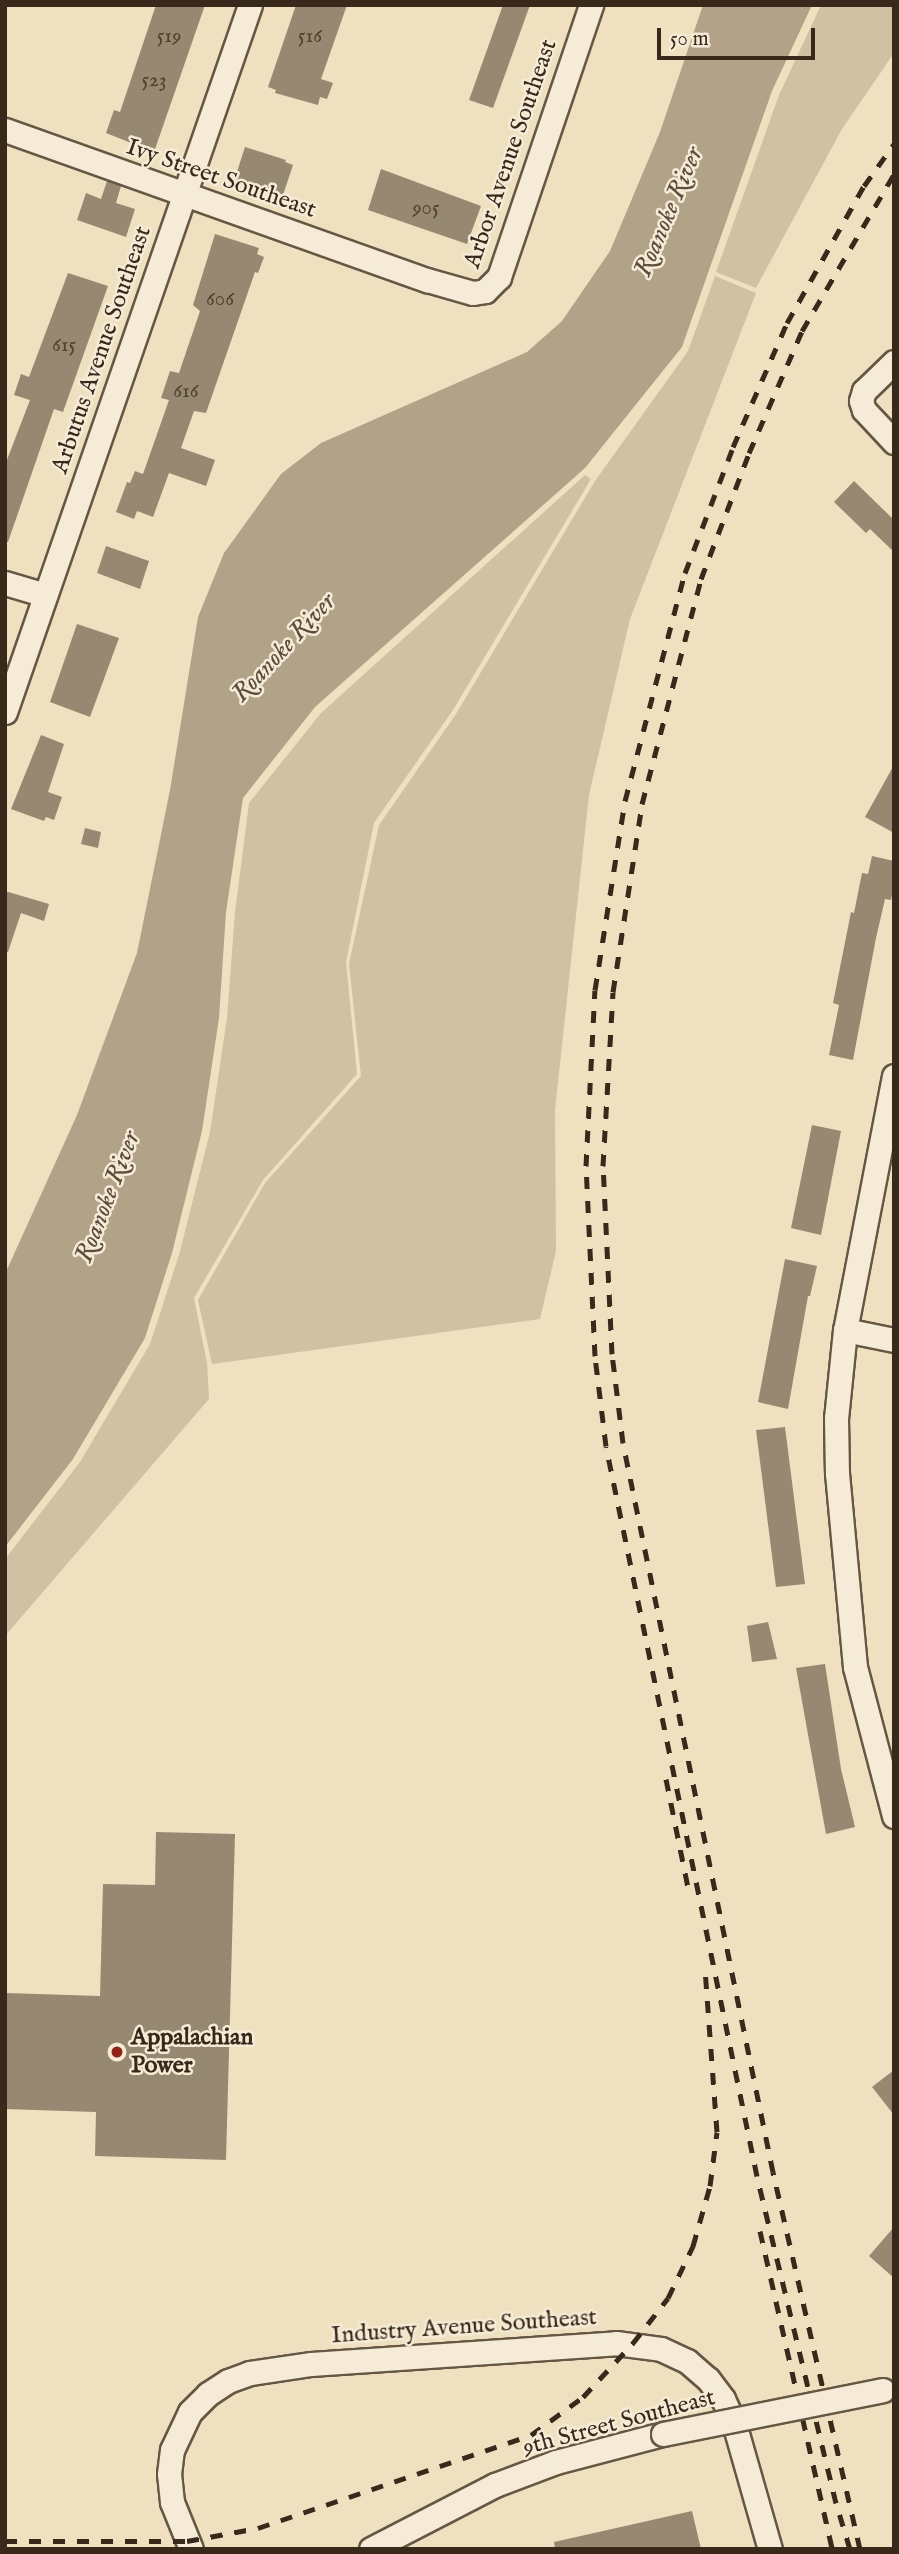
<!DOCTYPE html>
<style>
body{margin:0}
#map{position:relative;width:899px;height:2554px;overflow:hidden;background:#efe0c0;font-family:"IM FELL English",serif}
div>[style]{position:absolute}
.green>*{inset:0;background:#d0c1a4}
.water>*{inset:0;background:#b1a288}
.building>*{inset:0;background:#978871}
.roads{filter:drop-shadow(2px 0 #665744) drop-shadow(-2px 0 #665744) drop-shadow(0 2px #665744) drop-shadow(0 -2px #665744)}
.minor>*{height:23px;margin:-11.5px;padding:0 11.5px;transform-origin:11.5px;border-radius:11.5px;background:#f5ebd6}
.rail>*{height:5px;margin-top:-2.5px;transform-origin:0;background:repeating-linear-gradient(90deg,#38291b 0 12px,transparent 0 24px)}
.bridges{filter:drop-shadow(2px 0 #665744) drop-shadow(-2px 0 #665744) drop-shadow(0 2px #665744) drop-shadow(0 -2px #665744)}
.minor-bridge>*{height:23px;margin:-11.5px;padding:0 11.5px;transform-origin:11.5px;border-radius:11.5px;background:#f5ebd6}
.dots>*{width:19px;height:19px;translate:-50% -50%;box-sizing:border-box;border:4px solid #f5ebd6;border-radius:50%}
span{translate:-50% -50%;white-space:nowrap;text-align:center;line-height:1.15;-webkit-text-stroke:5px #f5ebd6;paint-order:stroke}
.number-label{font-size:21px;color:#504130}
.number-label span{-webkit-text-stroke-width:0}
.street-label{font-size:24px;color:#38291b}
.poi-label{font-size:24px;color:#38291b;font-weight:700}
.left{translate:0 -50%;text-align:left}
.water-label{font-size:26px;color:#5c4d3c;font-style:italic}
.frame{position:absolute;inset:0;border:7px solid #38291b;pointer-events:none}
.scale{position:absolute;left:657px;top:28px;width:158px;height:32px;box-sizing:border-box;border:4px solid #38291b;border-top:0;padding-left:9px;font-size:21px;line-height:24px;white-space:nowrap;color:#38291b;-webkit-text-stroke:5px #f5ebd6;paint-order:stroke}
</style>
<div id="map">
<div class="green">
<i style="clip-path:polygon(821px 5px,894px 5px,894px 53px,842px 129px,756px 288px,716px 272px,779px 95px)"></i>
<i style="clip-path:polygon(715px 276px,756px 293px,630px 619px,589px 795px,555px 1110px,556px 1251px,540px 1319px,212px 1364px,198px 1300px,265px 1183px,361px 1076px,349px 964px,379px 825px,456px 714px,595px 481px,688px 351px)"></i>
<i style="clip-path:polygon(585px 475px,591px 479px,453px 710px,374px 823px,346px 962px,357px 1074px,263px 1180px,194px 1298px,207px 1363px,209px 1399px,5px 1636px,5px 1559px,80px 1462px,150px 1344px,179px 1255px,210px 1132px,227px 1018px,235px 912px,249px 803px,321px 713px)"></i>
</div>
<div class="water">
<i style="clip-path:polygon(703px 5px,812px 5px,772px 91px,682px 347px,585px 468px,315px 707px,243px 798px,226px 912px,219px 1018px,202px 1131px,172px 1253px,145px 1338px,73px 1459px,5px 1547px,5px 1274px,77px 1115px,137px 953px,170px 790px,198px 617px,224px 553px,281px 474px,321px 443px,527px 352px,562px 321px,610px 251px,660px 132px)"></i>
</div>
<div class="building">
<i style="clip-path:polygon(156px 5px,205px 5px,154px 152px,106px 133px,114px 110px,120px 112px)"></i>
<i style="clip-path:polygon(296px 5px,347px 5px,321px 79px,333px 83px,327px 99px,320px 97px,318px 105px,275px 93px,276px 90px,268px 87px)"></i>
<i style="clip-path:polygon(503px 5px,530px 5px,493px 108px,469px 100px)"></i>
<i style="clip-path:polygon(245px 147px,286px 160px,285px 162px,293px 165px,283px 195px,234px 181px)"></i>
<i style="clip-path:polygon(381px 169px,481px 206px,467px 244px,368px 210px)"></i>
<i style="clip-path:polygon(107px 181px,121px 186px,116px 203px,135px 209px,126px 237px,77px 220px,86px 193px,101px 199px)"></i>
<i style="clip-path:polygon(215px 234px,259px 248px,257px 254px,264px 257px,258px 273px,255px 272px,206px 413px,194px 411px,181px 448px,215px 460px,206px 486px,169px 473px,153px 517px,137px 511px,134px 519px,116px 512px,127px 482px,130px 483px,135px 471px,143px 474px,169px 400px,161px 398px,170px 371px,179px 373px,200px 311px,193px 305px)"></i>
<i style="clip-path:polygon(68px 273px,108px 286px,63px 412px,54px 409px,8px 542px,5px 542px,5px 465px,30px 400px,14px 395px,21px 374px,29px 377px)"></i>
<i style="clip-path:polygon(854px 481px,894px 520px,894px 552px,870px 529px,866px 533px,834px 502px)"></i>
<i style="clip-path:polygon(106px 546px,149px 561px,140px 589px,97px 573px)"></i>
<i style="clip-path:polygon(77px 624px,119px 638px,90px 717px,50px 702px)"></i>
<i style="clip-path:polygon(41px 735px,64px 744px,48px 792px,62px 797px,54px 820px,46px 817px,44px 821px,11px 809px)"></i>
<i style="clip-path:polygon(894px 765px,894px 833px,865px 817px)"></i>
<i style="clip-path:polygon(85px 828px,101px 832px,98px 848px,81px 844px)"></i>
<i style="clip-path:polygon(872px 856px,894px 861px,894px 885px,891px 900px,885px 899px,876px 938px,853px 1060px,829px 1055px,839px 1005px,833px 1003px,851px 912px,854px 913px,862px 873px,868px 874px)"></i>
<i style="clip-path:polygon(5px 891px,49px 904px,44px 921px,21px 913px,8px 952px,5px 952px)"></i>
<i style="clip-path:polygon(812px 1125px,841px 1131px,821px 1235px,791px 1228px)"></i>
<i style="clip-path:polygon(785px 1259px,817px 1266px,810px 1296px,808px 1296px,788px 1409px,758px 1402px)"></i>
<i style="clip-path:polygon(785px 1427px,805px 1584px,776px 1587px,756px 1430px)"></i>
<i style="clip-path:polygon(768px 1622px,777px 1659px,752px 1662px,747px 1626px)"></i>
<i style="clip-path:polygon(825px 1664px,841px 1769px,855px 1827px,826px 1834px,796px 1668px)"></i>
<i style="clip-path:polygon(156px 1832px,235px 1834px,226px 2160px,95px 2156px,96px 2112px,5px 2109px,5px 1993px,100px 1996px,103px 1884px,155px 1885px)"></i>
<i style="clip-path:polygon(894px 2070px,894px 2115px,872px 2087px)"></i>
<i style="clip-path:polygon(894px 2227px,894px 2278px,869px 2256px)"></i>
<i style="clip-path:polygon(692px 2511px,701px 2549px,555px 2549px,554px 2542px)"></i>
</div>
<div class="roads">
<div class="minor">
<i style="left:5px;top:130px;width:448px;rotate:19.6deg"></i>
<i style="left:427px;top:280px;width:48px;rotate:15.8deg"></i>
<i style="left:473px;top:293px;width:12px;rotate:-9deg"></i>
<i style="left:485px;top:291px;width:20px;rotate:-45deg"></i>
<i style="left:499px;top:277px;width:287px;rotate:-71.3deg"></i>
<i style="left:894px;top:362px;width:42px;rotate:136deg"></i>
<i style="left:864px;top:391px;width:10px;rotate:107deg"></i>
<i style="left:861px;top:401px;width:9px;rotate:72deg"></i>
<i style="left:864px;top:410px;width:44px;rotate:46.8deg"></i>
<i style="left:5px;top:583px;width:42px;rotate:16.7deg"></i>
<i style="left:5px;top:712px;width:748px;rotate:-70.89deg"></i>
<i style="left:894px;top:1076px;width:259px;rotate:100.9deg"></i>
<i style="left:845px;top:1330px;width:88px;rotate:95.8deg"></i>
<i style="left:836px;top:1418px;width:55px;rotate:89deg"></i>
<i style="left:837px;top:1473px;width:195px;rotate:84.7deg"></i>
<i style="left:855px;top:1667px;width:154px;rotate:75.3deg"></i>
<i style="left:845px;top:1330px;width:50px;rotate:11.5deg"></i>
<i style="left:191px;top:2549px;width:51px;rotate:-112deg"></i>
<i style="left:172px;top:2502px;width:28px;rotate:-96deg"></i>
<i style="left:169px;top:2474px;width:24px;rotate:-83deg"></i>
<i style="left:172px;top:2450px;width:42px;rotate:-64.7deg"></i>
<i style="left:190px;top:2412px;width:25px;rotate:-45deg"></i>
<i style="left:208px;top:2394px;width:24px;rotate:-33deg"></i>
<i style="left:228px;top:2381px;width:23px;rotate:-20deg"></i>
<i style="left:250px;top:2373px;width:62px;rotate:-8.4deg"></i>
<i style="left:311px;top:2364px;width:306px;rotate:-3.9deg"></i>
<i style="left:616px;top:2343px;width:45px;rotate:7.6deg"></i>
<i style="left:661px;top:2349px;width:29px;rotate:25deg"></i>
<i style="left:687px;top:2361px;width:28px;rotate:41deg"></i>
<i style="left:708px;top:2379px;width:25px;rotate:53deg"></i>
<i style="left:723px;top:2399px;width:26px;rotate:65deg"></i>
<i style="left:734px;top:2423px;width:131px;rotate:74.1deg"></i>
<i style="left:371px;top:2549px;width:140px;rotate:-27.3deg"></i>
<i style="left:495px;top:2485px;width:65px;rotate:-20.7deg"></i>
<i style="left:556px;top:2462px;width:111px;rotate:-14.7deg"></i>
</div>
</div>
<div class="rail">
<i style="left:666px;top:1779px;width:115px;rotate:78.5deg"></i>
<i style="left:760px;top:2231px;width:326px;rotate:77.2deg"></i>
<i style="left:5px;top:2541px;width:182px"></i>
<i style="left:187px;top:2541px;width:72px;rotate:-10.4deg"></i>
<i style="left:258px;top:2528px;width:288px;rotate:-18.8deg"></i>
<i style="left:531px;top:2435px;width:64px;rotate:-36.2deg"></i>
<i style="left:583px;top:2397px;width:74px;rotate:-47.2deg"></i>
<i style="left:633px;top:2343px;width:57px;rotate:-52.1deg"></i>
<i style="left:668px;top:2298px;width:58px;rotate:-64.3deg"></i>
<i style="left:693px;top:2246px;width:62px;rotate:-74.2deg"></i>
<i style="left:710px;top:2186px;width:54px;rotate:-82.6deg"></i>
<i style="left:717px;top:2132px;width:162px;rotate:-94.2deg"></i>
<i style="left:850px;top:2549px;width:48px;rotate:-106.9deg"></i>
<i style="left:836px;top:2503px;width:336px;rotate:-103.6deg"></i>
<i style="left:757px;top:2176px;width:745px;rotate:-101.69deg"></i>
<i style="left:606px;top:1446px;width:91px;rotate:-97deg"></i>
<i style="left:595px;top:1356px;width:190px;rotate:-92.7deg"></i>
<i style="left:586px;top:1166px;width:176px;rotate:-87.1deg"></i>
<i style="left:595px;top:990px;width:191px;rotate:-81deg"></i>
<i style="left:625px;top:801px;width:236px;rotate:-75.3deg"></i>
<i style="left:685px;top:573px;width:135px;rotate:-69.1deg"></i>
<i style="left:733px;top:447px;width:135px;rotate:-66.5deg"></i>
<i style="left:787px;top:323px;width:157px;rotate:-60.7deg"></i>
<i style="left:864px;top:186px;width:52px;rotate:-54.5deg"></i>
<i style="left:860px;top:2549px;width:387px;rotate:-103deg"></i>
<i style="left:773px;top:2172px;width:744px;rotate:-101.63deg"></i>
<i style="left:623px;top:1443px;width:90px;rotate:-97deg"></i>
<i style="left:612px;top:1354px;width:188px;rotate:-92.7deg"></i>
<i style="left:603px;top:1166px;width:174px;rotate:-86.7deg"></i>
<i style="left:613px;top:992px;width:190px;rotate:-81.2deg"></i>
<i style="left:642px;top:804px;width:233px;rotate:-75.3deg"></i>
<i style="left:701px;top:579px;width:135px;rotate:-69.1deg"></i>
<i style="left:749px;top:453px;width:133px;rotate:-66.5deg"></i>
<i style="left:802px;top:331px;width:182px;rotate:-59.6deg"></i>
</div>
<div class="bridges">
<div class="minor-bridge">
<i style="left:663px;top:2434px;width:224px;rotate:-11.3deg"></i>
</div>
</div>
<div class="dots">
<i style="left:117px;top:2052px;background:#8f2418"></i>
</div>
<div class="number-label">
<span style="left:169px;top:37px">519</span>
<span style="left:310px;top:37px">516</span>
<span style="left:154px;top:81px">523</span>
<span style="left:426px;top:209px">905</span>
<span style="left:220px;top:300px">606</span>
<span style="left:64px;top:346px">615</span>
<span style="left:186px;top:392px">616</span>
</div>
<div class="street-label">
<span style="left:511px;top:154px;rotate:-71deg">Arbor Avenue Southeast</span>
<span style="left:221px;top:179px;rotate:19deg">Ivy Street Southeast</span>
<span style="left:102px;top:350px;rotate:-71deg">Arbutus Avenue Southeast</span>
<span style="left:464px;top:2327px;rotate:-4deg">Industry Avenue Southeast</span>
<span style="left:619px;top:2423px;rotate:-15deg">9th Street Southeast</span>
</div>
<div class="poi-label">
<span class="left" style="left:131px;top:2052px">Appalachian<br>Power</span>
</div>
<div class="water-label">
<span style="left:669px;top:212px;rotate:-67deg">Roanoke River</span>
<span style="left:284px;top:648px;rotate:-47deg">Roanoke River</span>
<span style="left:108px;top:1197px;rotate:-69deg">Roanoke River</span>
</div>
<div class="frame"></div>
<div class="scale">50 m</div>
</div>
